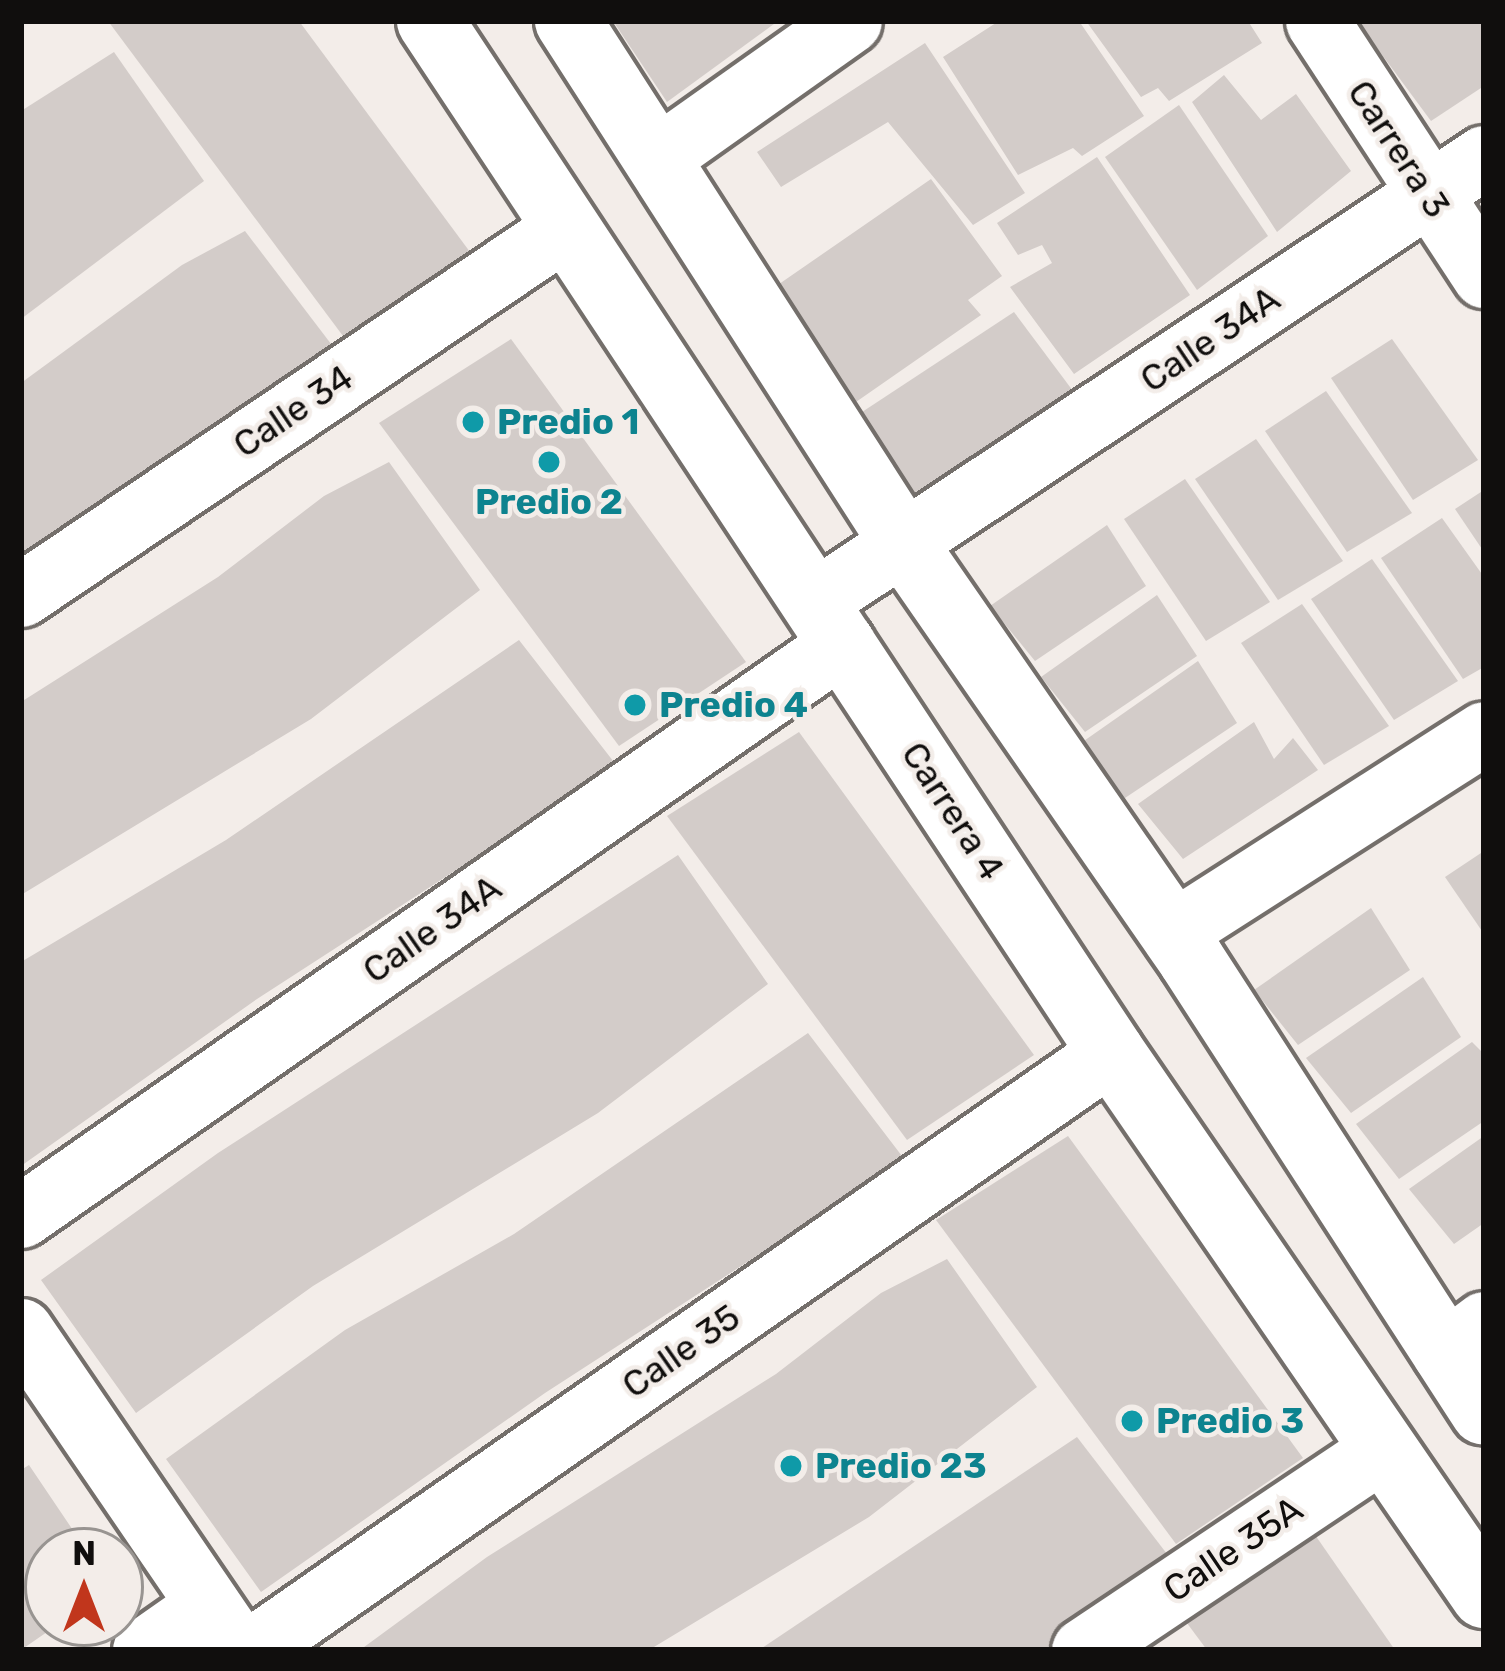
<!DOCTYPE html>
<style>
body{margin:0}
#map{position:relative;width:1505px;height:1671px;overflow:hidden;background:#f3ede9;font-family:Rubik,sans-serif}
div>[style]{position:absolute}
.building>*{inset:0;background:#d3ccc9}
.roads{filter:drop-shadow(3px 0 #746f6b) drop-shadow(-3px 0 #746f6b) drop-shadow(0 3px #746f6b) drop-shadow(0 -3px #746f6b)}
.street>*{height:63px;margin:-31.5px;padding:0 31.5px;transform-origin:31.5px;border-radius:31.5px;background:#fff}
.secondary>*{height:66px;margin:-33px;padding:0 33px;transform-origin:33px;border-radius:33px;background:#fff}
.dots>*{width:33px;height:33px;translate:-50% -50%;box-sizing:border-box;border:6px solid #f3ede9;border-radius:50%}
span{translate:-50% -50%;white-space:nowrap;text-align:center;line-height:1.15;-webkit-text-stroke:9px #f3ede9;paint-order:stroke}
.street-label{font-size:36px;color:#100e0d}
.culture-label{font-size:36px;color:#0d838f;font-weight:700}
.left{translate:0 -50%;text-align:left}
.frame{position:absolute;inset:0;border:24px solid #100e0d;pointer-events:none}
.north{position:absolute;left:24px;top:1527px;width:120px;height:120px;box-sizing:border-box;background:#f3ede9;border:3px solid #989491;border-radius:50%;rotate:0deg;font-size:33px;font-weight:700;line-height:48px;text-align:center;color:#100e0d}
.north::after{content:'';display:block;margin:auto;width:42px;height:54px;background:#c1361c;clip-path:polygon(50% 0,100% 100%,50% 72%,0 100%)}
</style>
<div id="map">
<div class="building">
<i style="clip-path:polygon(108px 21px,299px 21px,470px 252px,343px 336px)"></i>
<i style="clip-path:polygon(613px 21px,778px 21px,667px 102px)"></i>
<i style="clip-path:polygon(999px 21px,1079px 21px,1144px 116px,1082px 156px,1073px 148px,1018px 175px,943px 57px)"></i>
<i style="clip-path:polygon(1086px 21px,1248px 21px,1262px 43px,1169px 101px,1158px 88px,1141px 97px)"></i>
<i style="clip-path:polygon(1357px 21px,1484px 21px,1484px 86px,1431px 121px)"></i>
<i style="clip-path:polygon(925px 43px,1025px 193px,973px 225px,888px 122px,781px 187px,757px 152px)"></i>
<i style="clip-path:polygon(114px 52px,204px 181px,21px 319px,21px 111px)"></i>
<i style="clip-path:polygon(1224px 75px,1261px 120px,1296px 94px,1351px 171px,1277px 232px,1192px 102px)"></i>
<i style="clip-path:polygon(1179px 105px,1268px 236px,1197px 290px,1105px 157px)"></i>
<i style="clip-path:polygon(1097px 157px,1190px 295px,1074px 374px,1010px 287px,1052px 263px,1042px 245px,1018px 255px,997px 223px)"></i>
<i style="clip-path:polygon(931px 179px,1002px 276px,968px 300px,981px 315px,843px 411px,769px 291px)"></i>
<i style="clip-path:polygon(245px 231px,341px 357px,21px 565px,21px 383px,182px 265px)"></i>
<i style="clip-path:polygon(1014px 312px,1076px 395px,911px 505px,856px 416px)"></i>
<i style="clip-path:polygon(511px 339px,746px 662px,619px 746px,379px 423px)"></i>
<i style="clip-path:polygon(1392px 339px,1478px 460px,1413px 500px,1331px 378px)"></i>
<i style="clip-path:polygon(1326px 391px,1412px 513px,1347px 552px,1265px 431px)"></i>
<i style="clip-path:polygon(1256px 439px,1343px 561px,1278px 600px,1195px 479px)"></i>
<i style="clip-path:polygon(389px 462px,480px 590px,311px 719px,21px 895px,21px 702px,218px 577px,324px 496px)"></i>
<i style="clip-path:polygon(1185px 479px,1270px 602px,1206px 641px,1124px 519px)"></i>
<i style="clip-path:polygon(1484px 490px,1484px 552px,1455px 509px)"></i>
<i style="clip-path:polygon(1442px 518px,1484px 577px,1484px 667px,1463px 679px,1381px 558px)"></i>
<i style="clip-path:polygon(1107px 525px,1146px 586px,1035px 661px,990px 606px)"></i>
<i style="clip-path:polygon(1372px 559px,1458px 681px,1394px 720px,1311px 599px)"></i>
<i style="clip-path:polygon(1157px 595px,1197px 656px,1085px 732px,1041px 677px)"></i>
<i style="clip-path:polygon(1302px 604px,1389px 726px,1324px 765px,1241px 643px)"></i>
<i style="clip-path:polygon(519px 640px,617px 766px,257px 999px,21px 1166px,21px 962px,226px 840px)"></i>
<i style="clip-path:polygon(1198px 661px,1237px 723px,1125px 798px,1081px 743px)"></i>
<i style="clip-path:polygon(1254px 722px,1274px 759px,1293px 738px,1318px 770px,1183px 859px,1138px 804px)"></i>
<i style="clip-path:polygon(799px 732px,1034px 1055px,907px 1140px,667px 816px)"></i>
<i style="clip-path:polygon(1484px 851px,1484px 934px,1445px 877px)"></i>
<i style="clip-path:polygon(678px 855px,768px 984px,598px 1113px,313px 1286px,136px 1413px,41px 1280px,218px 1153px)"></i>
<i style="clip-path:polygon(1371px 908px,1410px 970px,1298px 1045px,1254px 990px)"></i>
<i style="clip-path:polygon(1423px 977px,1461px 1037px,1351px 1113px,1306px 1058px)"></i>
<i style="clip-path:polygon(808px 1033px,905px 1160px,545px 1393px,261px 1592px,166px 1459px,345px 1330px,514px 1234px)"></i>
<i style="clip-path:polygon(1472px 1042px,1484px 1054px,1484px 1121px,1399px 1179px,1356px 1124px)"></i>
<i style="clip-path:polygon(1068px 1136px,1303px 1458px,1176px 1544px,936px 1220px)"></i>
<i style="clip-path:polygon(1484px 1136px,1484px 1223px,1454px 1244px,1409px 1189px)"></i>
<i style="clip-path:polygon(947px 1259px,1037px 1387px,869px 1517px,649px 1650px,360px 1650px,487px 1557px,776px 1374px,881px 1293px)"></i>
<i style="clip-path:polygon(1077px 1437px,1174px 1563px,1047px 1650px,759px 1650px)"></i>
<i style="clip-path:polygon(29px 1465px,87px 1551px,48px 1551px,48px 1623px,60px 1623px,21px 1650px,21px 1470px)"></i>
<i style="clip-path:polygon(1304px 1519px,1395px 1650px,1207px 1650px,1172px 1603px)"></i>
</div>
<div class="roads">
<div class="street">
<i style="left:1317px;top:21px;width:305px;rotate:56.8deg"></i>
<i style="left:658px;top:157px;width:235px;rotate:-35.3deg"></i>
<i style="left:21px;top:595px;width:656px;rotate:-34deg"></i>
<i style="left:815px;top:601px;width:803px;rotate:-33.57deg"></i>
<i style="left:1173px;top:932px;width:369px;rotate:-32.6deg"></i>
<i style="left:21px;top:1216px;width:1002px;rotate:-34.88deg"></i>
<i style="left:21px;top:1330px;width:387px;rotate:55.7deg"></i>
<i style="left:1444px;top:1353px;width:50px;rotate:-36.9deg"></i>
<i style="left:144px;top:1650px;width:78px;rotate:-35.1deg"></i>
<i style="left:251px;top:1650px;width:1047px;rotate:-34.81deg"></i>
<i style="left:1083px;top:1650px;width:361px;rotate:-33.8deg"></i>
</div>
<div class="secondary">
<i style="left:430px;top:21px;width:1236px;rotate:56.55deg"></i>
<i style="left:1111px;top:1052px;width:659px;rotate:55.51deg"></i>
<i style="left:568px;top:21px;width:622px;rotate:57.28deg"></i>
<i style="left:904px;top:544px;width:505px;rotate:55.33deg"></i>
<i style="left:1191px;top:959px;width:539px;rotate:57.11deg"></i>
</div>
</div>
<div class="dots">
<i style="left:473px;top:422px;background:#0f9aa8"></i>
<i style="left:549px;top:462px;background:#0f9aa8"></i>
<i style="left:635px;top:705px;background:#0f9aa8"></i>
<i style="left:1132px;top:1421px;background:#0f9aa8"></i>
<i style="left:791px;top:1466px;background:#0f9aa8"></i>
</div>
<div class="street-label">
<span style="left:1399px;top:149px;rotate:57deg">Carrera 3</span>
<span style="left:1210px;top:339px;rotate:-34deg">Calle 34A</span>
<span style="left:293px;top:411px;rotate:-34deg">Calle 34</span>
<span style="left:953px;top:811px;rotate:57deg">Carrera 4</span>
<span style="left:432px;top:929px;rotate:-35deg">Calle 34A</span>
<span style="left:681px;top:1351px;rotate:-35deg">Calle 35</span>
<span style="left:1233px;top:1549px;rotate:-34deg">Calle 35A</span>
</div>
<div class="culture-label">
<span class="left" style="left:497px;top:422px">Predio 1</span>
<span style="left:549px;top:502px">Predio 2</span>
<span class="left" style="left:659px;top:705px">Predio 4</span>
<span class="left" style="left:1156px;top:1421px">Predio 3</span>
<span class="left" style="left:815px;top:1466px">Predio 23</span>
</div>
<div class="frame"></div>
<div class="north">N</div>
</div>
